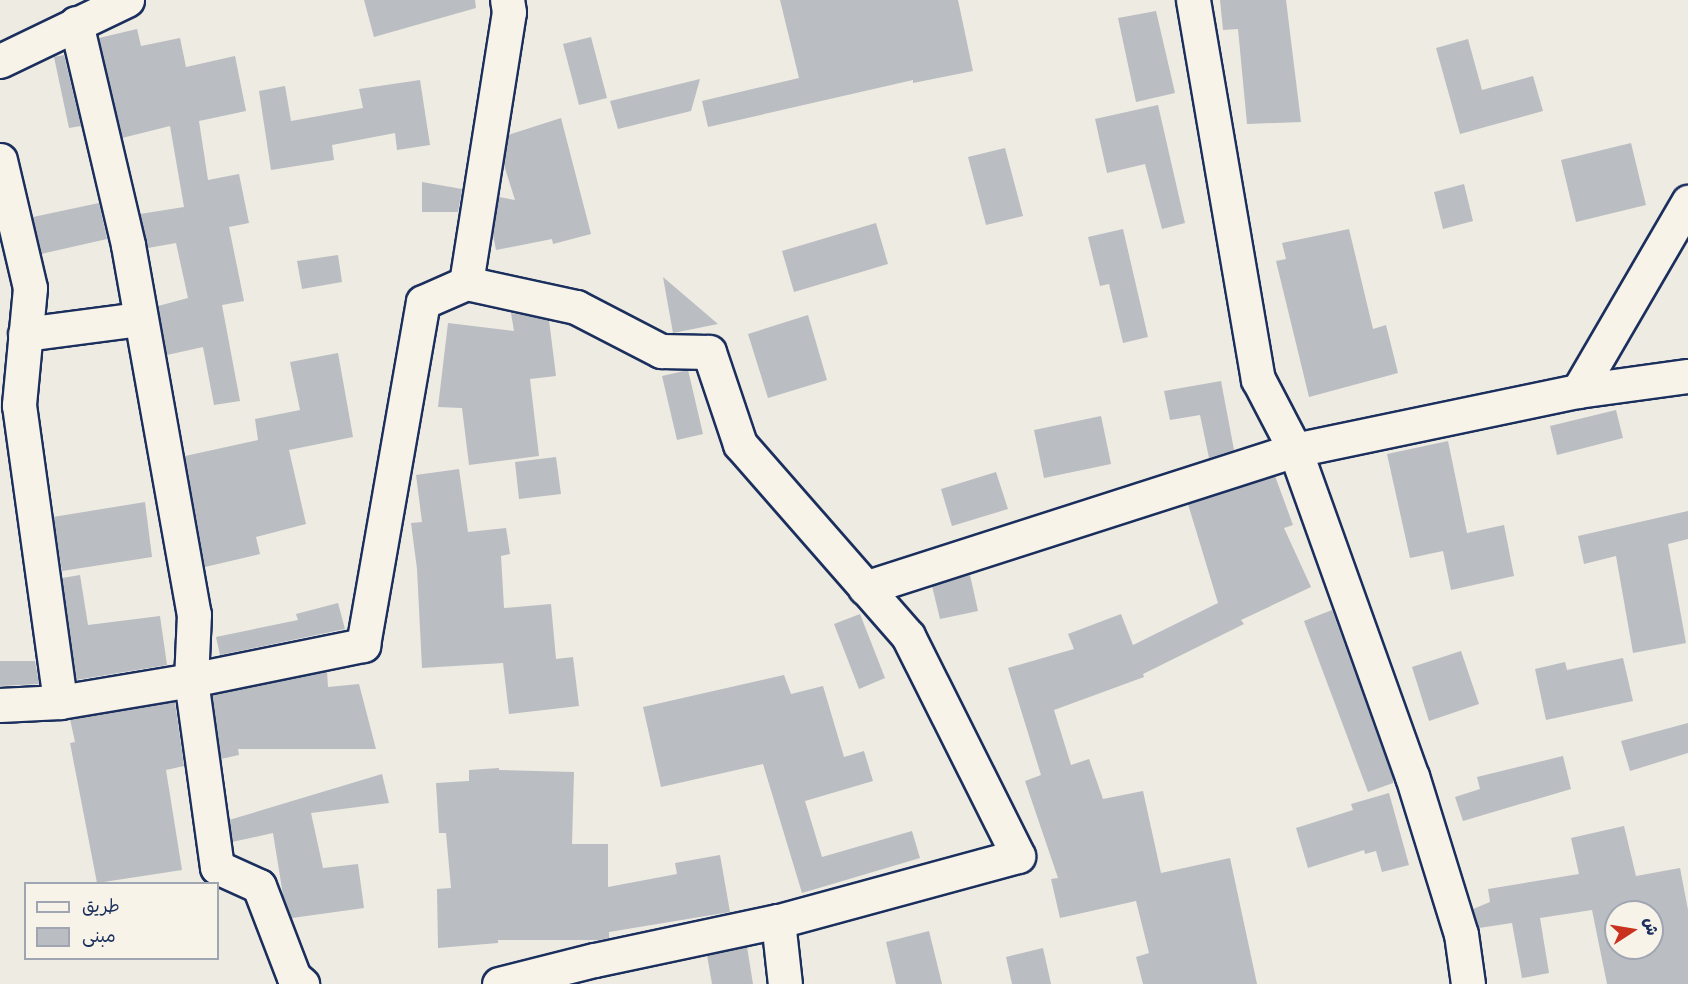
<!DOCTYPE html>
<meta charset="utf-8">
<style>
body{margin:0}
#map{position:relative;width:1688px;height:984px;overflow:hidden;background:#eeebe2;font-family:"Balsamiq Sans","Playpen Sans Arabic",sans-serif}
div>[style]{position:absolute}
.building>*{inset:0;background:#babdc2}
.roads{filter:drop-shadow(2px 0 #1b2f5e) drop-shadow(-2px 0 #1b2f5e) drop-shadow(0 2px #1b2f5e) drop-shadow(0 -2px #1b2f5e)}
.minor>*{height:33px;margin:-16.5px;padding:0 16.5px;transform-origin:16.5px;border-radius:16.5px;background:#f7f3e8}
span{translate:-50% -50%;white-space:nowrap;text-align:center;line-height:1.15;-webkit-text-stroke:6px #f7f3e8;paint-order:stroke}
.legend{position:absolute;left:24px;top:882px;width:195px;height:78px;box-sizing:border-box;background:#f7f3e8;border:2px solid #9fa5b1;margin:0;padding:8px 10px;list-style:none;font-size:18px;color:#1b2f5e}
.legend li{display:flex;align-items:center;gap:12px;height:30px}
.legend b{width:30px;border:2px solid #9fa5b1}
.north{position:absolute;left:1604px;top:900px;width:60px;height:60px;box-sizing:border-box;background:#f7f3e8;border:2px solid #9fa5b1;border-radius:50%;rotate:78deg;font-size:16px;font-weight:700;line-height:24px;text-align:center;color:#1b2f5e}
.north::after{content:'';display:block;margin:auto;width:21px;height:27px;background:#c8321e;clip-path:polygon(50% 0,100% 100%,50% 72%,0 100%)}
</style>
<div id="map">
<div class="building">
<i style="clip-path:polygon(364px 0,475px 0,476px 8px,374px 37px)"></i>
<i style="clip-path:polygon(780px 0,958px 0,973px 71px,913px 83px,913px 80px,708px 127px,702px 101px,799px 78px)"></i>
<i style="clip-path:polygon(1220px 0,1286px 0,1301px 122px,1247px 124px,1238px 29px,1223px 30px)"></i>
<i style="clip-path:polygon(1156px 11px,1175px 93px,1136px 102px,1118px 18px)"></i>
<i style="clip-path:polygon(137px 29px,141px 46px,180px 38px,186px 67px,235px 56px,246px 111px,199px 121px,208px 180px,239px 174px,249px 223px,229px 227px,244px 301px,222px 305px,240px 401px,214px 405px,203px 347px,167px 355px,158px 306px,188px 298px,176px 243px,148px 248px,140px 214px,184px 207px,170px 126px,122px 138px,99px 38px)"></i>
<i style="clip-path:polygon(591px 37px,607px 98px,579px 105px,563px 44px)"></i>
<i style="clip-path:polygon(1468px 39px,1482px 90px,1533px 76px,1543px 111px,1460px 134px,1436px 48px)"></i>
<i style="clip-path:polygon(64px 55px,81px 126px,69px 128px,54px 57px)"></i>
<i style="clip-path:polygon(700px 79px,691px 111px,618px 129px,610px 101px)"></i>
<i style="clip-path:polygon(420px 80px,430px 145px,397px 150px,395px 133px,332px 145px,334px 160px,271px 170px,259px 91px,285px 86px,291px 121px,363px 108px,359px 89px)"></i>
<i style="clip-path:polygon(1158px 105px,1185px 223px,1162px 229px,1145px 164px,1107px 173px,1095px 119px)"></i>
<i style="clip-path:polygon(561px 118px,591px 234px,553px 244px,552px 239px,496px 250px,493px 235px,499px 197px,515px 200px,504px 165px,508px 135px)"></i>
<i style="clip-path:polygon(1631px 143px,1646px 205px,1576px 222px,1561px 160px)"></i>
<i style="clip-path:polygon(1005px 148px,1023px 216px,986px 225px,968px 157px)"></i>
<i style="clip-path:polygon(422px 182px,462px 189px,458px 212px,422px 212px)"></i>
<i style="clip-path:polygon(1464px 184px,1473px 221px,1443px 229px,1434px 192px)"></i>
<i style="clip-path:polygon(99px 203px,107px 239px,41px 254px,33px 217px)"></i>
<i style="clip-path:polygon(876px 223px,888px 264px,794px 292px,782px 251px)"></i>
<i style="clip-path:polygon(1123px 229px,1148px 337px,1123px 343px,1109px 284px,1100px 286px,1088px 237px)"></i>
<i style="clip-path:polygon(1349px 229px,1373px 329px,1386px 325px,1398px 373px,1309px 397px,1276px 261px,1286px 259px,1282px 243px)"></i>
<i style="clip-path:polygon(338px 255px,342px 282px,302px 289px,297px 261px)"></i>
<i style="clip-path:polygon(663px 277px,718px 324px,673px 333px)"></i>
<i style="clip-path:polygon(511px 313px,549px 320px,556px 376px,530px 379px,539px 456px,469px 465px,462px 408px,438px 407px,448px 323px,514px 331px)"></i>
<i style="clip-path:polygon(808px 315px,827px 380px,768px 398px,748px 334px)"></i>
<i style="clip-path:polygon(338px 353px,353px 437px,289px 450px,306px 524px,256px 537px,260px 554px,205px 567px,185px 456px,258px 440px,255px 419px,300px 410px,290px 362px)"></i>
<i style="clip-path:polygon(688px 370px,703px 434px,677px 440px,662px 376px)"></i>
<i style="clip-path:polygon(1221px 381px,1234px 450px,1209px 458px,1200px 415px,1170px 420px,1164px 391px)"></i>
<i style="clip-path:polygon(1616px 410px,1623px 438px,1557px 455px,1550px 426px)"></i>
<i style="clip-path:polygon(1101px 416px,1111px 464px,1044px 478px,1034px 430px)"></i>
<i style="clip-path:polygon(1448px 441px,1467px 533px,1504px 525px,1514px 576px,1451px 590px,1443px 551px,1410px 558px,1387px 454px)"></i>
<i style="clip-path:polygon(556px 457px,561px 494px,519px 499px,515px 462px)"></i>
<i style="clip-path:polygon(459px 469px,468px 532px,506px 528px,510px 554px,501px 556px,504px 608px,551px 604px,556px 659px,573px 657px,579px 706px,509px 714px,503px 663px,422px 668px,417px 569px,411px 523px,422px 522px,416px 475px)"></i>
<i style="clip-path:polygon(996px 472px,1008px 509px,952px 526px,941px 489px)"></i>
<i style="clip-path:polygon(1275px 476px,1293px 525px,1284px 528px,1311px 587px,1241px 620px,1244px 624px,1143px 674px,1144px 677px,1054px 710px,1071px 765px,1089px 759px,1103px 799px,1143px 791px,1161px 873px,1230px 858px,1257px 984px,1143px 984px,1136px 957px,1149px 953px,1136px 901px,1060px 918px,1051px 879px,1058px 878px,1025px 781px,1041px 775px,1008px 668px,1074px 649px,1068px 634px,1121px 614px,1133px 645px,1218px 603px,1188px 504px)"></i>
<i style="clip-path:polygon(145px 502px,152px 557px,62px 571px,53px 517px)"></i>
<i style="clip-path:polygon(1688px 511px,1688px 539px,1668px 544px,1686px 643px,1633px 653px,1616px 556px,1584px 564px,1578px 536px)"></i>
<i style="clip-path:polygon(80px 575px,88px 625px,160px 616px,167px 665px,76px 680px,62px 578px)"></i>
<i style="clip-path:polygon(970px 575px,978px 611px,940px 619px,932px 586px)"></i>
<i style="clip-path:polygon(338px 603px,345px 629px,220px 655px,216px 637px,298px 620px,296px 614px)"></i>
<i style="clip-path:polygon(1332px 610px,1393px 778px,1393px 783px,1368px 792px,1304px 621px)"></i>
<i style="clip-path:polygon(860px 614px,885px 678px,859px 689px,834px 624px)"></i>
<i style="clip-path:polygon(1461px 651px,1479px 704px,1429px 721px,1412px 667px)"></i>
<i style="clip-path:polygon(1623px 658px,1633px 701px,1546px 720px,1535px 669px,1565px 662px,1567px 670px)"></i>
<i style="clip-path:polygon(0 661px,35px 661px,39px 684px,0 686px)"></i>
<i style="clip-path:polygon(327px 671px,328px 687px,359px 684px,376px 749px,238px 749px,239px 755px,221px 759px,212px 695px)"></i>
<i style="clip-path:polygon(784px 675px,791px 694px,823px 686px,844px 757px,864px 751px,873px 781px,805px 801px,822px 857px,912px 831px,920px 858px,802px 893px,763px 764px,661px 787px,643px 707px)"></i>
<i style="clip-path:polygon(175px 702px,184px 766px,166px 770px,182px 870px,97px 883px,70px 743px,75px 742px,70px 719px)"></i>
<i style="clip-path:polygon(1688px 723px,1688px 753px,1630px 771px,1621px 741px)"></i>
<i style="clip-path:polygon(1563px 756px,1571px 789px,1463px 821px,1455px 797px,1480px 789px,1477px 777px)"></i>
<i style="clip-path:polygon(499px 768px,499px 770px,574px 772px,572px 844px,608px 844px,608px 887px,677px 874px,675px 863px,720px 855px,730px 912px,609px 932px,609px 938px,599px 940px,498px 940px,498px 943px,438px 948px,437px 889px,451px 888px,446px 833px,439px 833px,436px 783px,469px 781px,469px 770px)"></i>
<i style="clip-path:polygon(382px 774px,389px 803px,311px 813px,323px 868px,358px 864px,364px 908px,292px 918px,283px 895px,273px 833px,232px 842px,229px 820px)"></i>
<i style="clip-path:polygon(1389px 793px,1409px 865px,1382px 872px,1376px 851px,1365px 854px,1364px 850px,1308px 868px,1296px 828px,1353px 810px,1351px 804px)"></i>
<i style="clip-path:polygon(evenodd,1624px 826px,1636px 876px,1680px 868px,1688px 910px,1688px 984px,1607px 984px,1592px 910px,1540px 918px,1549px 973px,1522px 978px,1512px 923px,1479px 928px,1473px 909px,1490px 902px,1488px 889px,1579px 874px,1571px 838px,1624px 826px,1616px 912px,1652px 912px,1652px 948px,1616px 948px,1616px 912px)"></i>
<i style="clip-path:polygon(929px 931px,942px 984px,896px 984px,886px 942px)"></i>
<i style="clip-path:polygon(747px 947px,753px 984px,712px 984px,707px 955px)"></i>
<i style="clip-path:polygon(1043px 948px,1051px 984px,1012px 984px,1006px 957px)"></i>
</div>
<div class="roads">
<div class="minor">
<i style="left:1193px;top:0;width:385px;rotate:80.3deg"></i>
<i style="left:1258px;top:379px;width:80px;rotate:62.5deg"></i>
<i style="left:1295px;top:450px;width:346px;rotate:70.3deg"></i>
<i style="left:1412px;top:776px;width:165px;rotate:72.8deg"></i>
<i style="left:1461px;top:934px;width:50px;rotate:82deg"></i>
<i style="left:76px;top:23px;width:228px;rotate:76.8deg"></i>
<i style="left:128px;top:245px;width:375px;rotate:79.9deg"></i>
<i style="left:194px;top:614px;width:66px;rotate:92.6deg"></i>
<i style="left:191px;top:680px;width:189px;rotate:82.1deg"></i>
<i style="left:217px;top:867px;width:46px;rotate:24.3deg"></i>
<i style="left:259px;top:886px;width:97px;rotate:69deg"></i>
<i style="left:294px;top:977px;width:11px;rotate:41deg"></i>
<i style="left:0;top:61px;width:141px;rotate:-25.7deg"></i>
<i style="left:0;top:160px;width:131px;rotate:76.8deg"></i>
<i style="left:30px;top:288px;width:118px;rotate:95.4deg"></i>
<i style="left:19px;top:405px;width:300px;rotate:82.1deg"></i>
<i style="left:466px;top:283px;width:274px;rotate:-81deg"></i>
<i style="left:509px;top:12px;width:12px;rotate:-99deg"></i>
<i style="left:25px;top:334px;width:115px;rotate:-7.5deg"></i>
<i style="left:1578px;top:391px;width:219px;rotate:-59.8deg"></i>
<i style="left:865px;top:588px;width:452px;rotate:-17.8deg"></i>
<i style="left:1295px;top:450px;width:289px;rotate:-11.8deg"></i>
<i style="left:1578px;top:391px;width:111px;rotate:-7.8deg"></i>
<i style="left:0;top:705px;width:60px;rotate:-2.9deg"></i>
<i style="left:60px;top:702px;width:133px;rotate:-9.5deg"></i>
<i style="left:191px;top:680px;width:176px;rotate:-11.5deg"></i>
<i style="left:363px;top:645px;width:348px;rotate:-80.1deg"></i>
<i style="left:423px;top:302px;width:47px;rotate:-23.8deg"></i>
<i style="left:466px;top:283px;width:113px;rotate:12.3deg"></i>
<i style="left:576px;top:307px;width:96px;rotate:27.4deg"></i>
<i style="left:661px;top:351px;width:48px;rotate:1.2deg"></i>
<i style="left:709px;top:352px;width:97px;rotate:71.4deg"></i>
<i style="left:740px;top:444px;width:255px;rotate:48.8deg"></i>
<i style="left:908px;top:636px;width:246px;rotate:63.4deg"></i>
<i style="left:1018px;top:856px;width:249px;rotate:164.8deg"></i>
<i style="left:778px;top:921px;width:188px;rotate:168deg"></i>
<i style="left:594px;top:960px;width:98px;rotate:165.8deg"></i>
<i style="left:778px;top:921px;width:63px;rotate:83.7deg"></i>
</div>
</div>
<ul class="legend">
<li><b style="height:8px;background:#f7f3e8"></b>طريق</li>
<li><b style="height:16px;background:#babdc2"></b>مبنى</li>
</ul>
<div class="north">ش</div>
</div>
